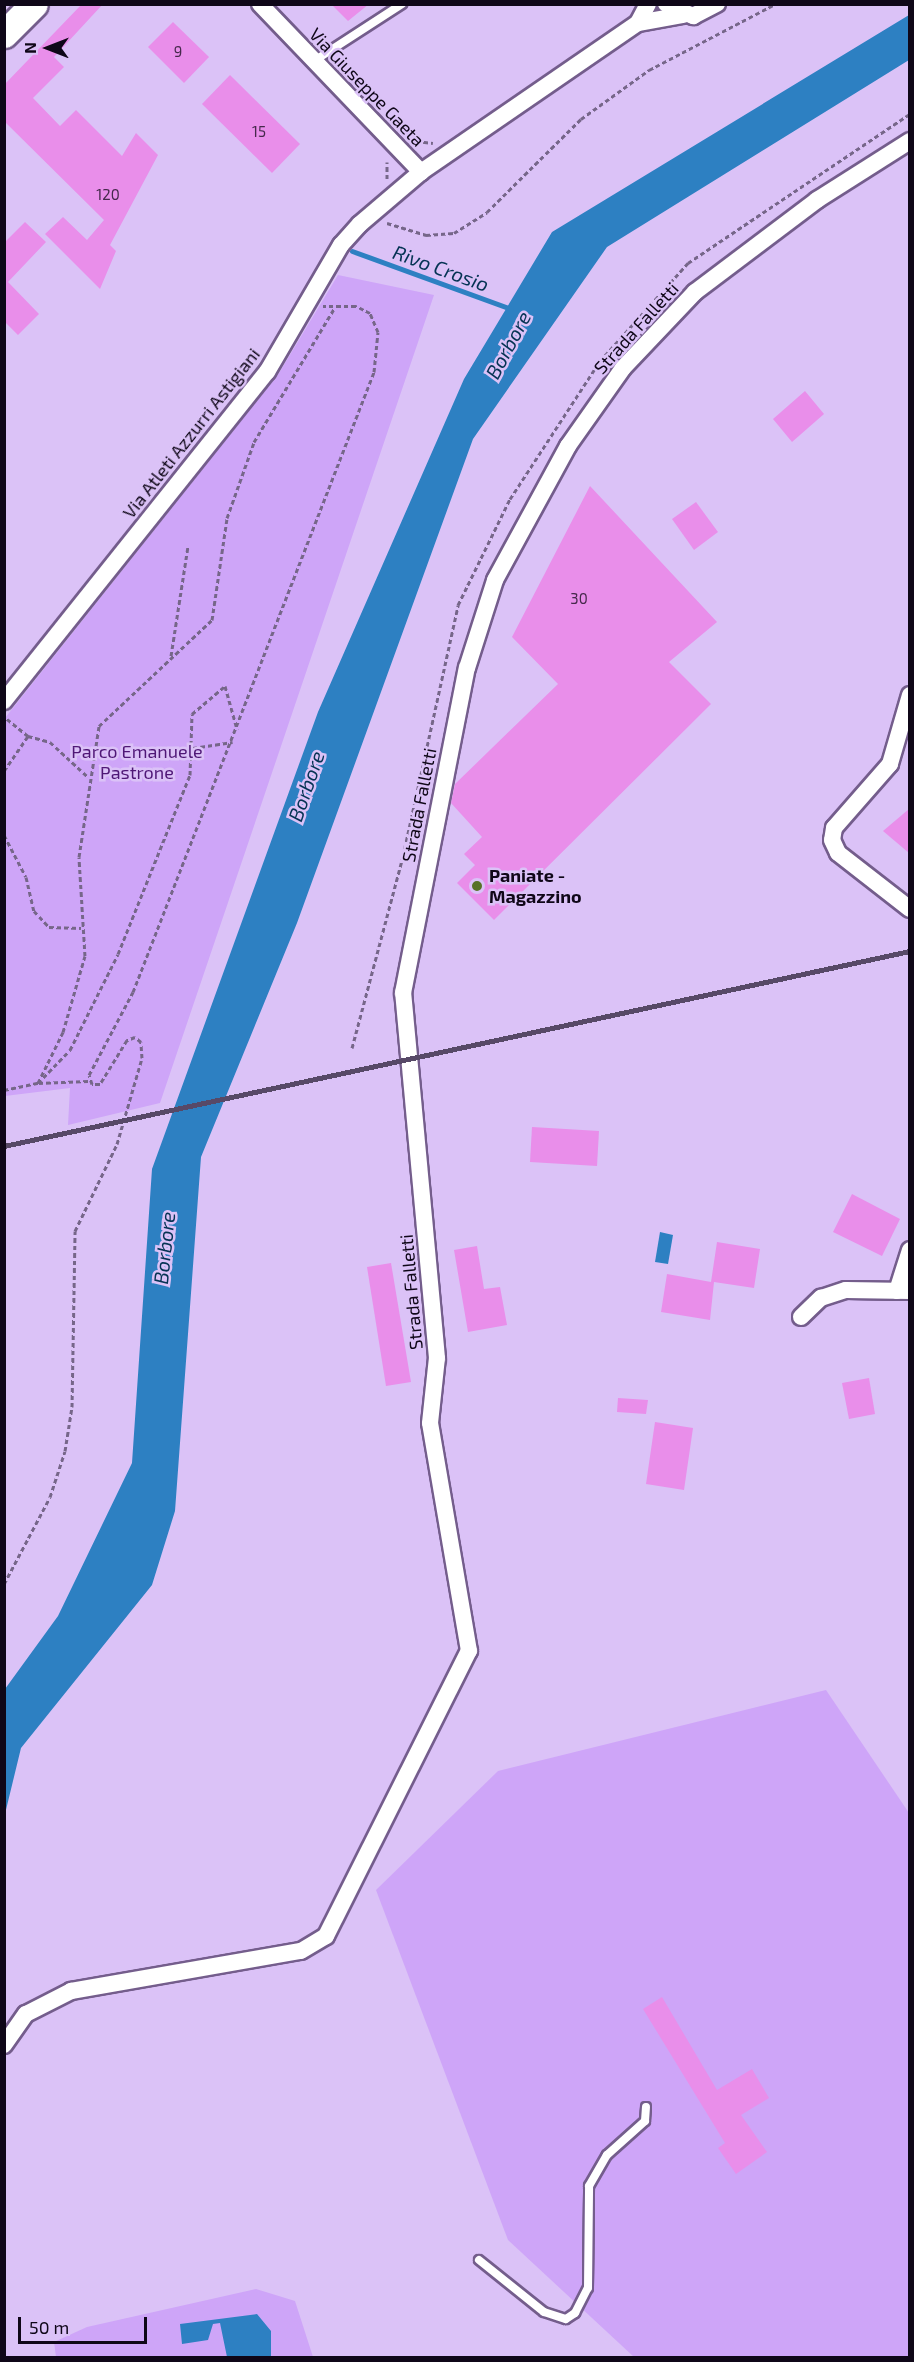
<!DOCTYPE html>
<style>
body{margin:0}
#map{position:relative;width:914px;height:2362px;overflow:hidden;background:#dbc2f7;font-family:"Exo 2",sans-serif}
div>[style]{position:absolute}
.green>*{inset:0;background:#cea5f8}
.water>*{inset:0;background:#2d80c2}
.stream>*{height:5px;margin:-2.5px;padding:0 2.5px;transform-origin:2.5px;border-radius:2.5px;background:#2d80c2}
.building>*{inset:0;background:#e98eea}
.path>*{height:3px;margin-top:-1.5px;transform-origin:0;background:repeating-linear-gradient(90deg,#766689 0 4.5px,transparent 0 7.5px)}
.roads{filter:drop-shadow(2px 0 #745d8c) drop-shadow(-2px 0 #745d8c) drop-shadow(0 2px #745d8c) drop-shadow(0 -2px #745d8c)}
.service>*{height:8px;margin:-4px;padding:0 4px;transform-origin:4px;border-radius:4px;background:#fff}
.minor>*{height:16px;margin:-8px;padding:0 8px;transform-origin:8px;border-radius:8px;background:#fff}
.primary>*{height:27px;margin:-13.5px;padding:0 13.5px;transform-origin:13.5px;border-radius:13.5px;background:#fff}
.rail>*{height:4.5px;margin:-2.25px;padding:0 2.25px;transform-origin:2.25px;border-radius:2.25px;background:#574967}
.dots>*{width:16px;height:16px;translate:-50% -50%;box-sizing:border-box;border:3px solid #dbc2f7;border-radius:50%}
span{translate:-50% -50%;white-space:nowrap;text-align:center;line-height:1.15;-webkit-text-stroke:5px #dbc2f7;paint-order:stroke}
.number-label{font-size:15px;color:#46294c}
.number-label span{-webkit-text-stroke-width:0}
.street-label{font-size:18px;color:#0f0718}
.park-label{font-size:18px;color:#4f1776}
.poi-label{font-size:18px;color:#0f0718;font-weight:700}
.left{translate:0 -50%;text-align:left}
.water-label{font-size:20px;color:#053354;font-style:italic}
.frame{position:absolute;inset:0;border:6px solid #0f0718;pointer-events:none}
.north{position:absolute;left:18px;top:18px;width:60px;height:60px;-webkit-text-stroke:4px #dbc2f7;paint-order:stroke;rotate:270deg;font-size:16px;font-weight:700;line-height:24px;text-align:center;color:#0f0718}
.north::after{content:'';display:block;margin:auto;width:21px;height:27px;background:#0f0718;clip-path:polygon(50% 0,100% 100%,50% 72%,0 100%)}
.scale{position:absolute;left:18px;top:2317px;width:129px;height:27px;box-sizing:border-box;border:3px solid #0f0718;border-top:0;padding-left:8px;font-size:18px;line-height:21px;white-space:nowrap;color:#0f0718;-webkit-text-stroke:4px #dbc2f7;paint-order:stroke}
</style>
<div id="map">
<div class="green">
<i style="clip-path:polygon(338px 275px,434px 295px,160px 1103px,68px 1125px,70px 1088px,5px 1096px,5px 718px,279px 373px)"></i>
<i style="clip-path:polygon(826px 1690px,909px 1813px,909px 2357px,634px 2357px,508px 2240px,376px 1890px,498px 1771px)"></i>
<i style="clip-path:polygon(256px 2289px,295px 2301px,313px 2357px,56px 2357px,54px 2342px,87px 2327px)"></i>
</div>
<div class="water">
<i style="clip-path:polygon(909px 15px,909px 60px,607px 247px,473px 439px,297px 923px,201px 1157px,175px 1511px,152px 1585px,21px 1748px,5px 1814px,5px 1689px,58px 1616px,132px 1463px,152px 1169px,318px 712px,464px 379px,552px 232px)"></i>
<i style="clip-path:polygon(660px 1232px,673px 1235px,668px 1264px,655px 1262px)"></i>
<i style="clip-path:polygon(257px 2314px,271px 2331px,271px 2357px,227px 2357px,220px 2323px,213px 2324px,208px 2340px,182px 2344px,180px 2324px)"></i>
</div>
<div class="stream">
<i style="left:352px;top:251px;width:169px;rotate:20deg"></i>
</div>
<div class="building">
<i style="clip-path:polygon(82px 4px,103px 4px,54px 57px,64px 67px,33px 98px,60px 126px,76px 110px,122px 156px,136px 133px,158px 155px,110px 245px,116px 251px,100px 289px,45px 234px,63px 217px,87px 240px,104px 220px,4px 121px,4px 85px)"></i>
<i style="clip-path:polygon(331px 4px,369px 4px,348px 21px)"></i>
<i style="clip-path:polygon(173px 22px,209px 57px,184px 83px,148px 47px)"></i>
<i style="clip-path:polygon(230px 75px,300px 144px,272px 173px,202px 104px)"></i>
<i style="clip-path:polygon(25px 222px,46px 242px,8px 282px,39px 314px,18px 335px,4px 321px,4px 243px)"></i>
<i style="clip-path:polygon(805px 391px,824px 414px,792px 442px,773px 419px)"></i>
<i style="clip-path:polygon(590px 486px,717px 622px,669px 662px,711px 704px,494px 920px,457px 883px,475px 865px,464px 854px,482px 837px,451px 803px,455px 784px,558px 684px,512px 637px)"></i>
<i style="clip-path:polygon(696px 502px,718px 532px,694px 550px,672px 519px)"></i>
<i style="clip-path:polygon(909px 809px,909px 853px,883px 831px)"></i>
<i style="clip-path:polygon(532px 1127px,599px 1131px,597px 1166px,530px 1162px)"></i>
<i style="clip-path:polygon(852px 1194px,900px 1219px,882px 1256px,833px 1232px)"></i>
<i style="clip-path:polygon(717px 1242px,760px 1249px,754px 1288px,714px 1282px,710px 1320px,661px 1312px,667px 1274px,711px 1282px)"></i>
<i style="clip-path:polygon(477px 1246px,484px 1289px,500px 1287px,507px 1325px,468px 1332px,454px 1250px)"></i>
<i style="clip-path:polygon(391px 1263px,411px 1382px,386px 1386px,367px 1267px)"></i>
<i style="clip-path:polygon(869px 1378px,875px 1414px,849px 1419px,842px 1383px)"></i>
<i style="clip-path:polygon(618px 1398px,648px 1400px,646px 1414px,617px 1412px)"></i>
<i style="clip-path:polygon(655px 1422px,693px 1428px,684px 1490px,646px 1484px)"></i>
<i style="clip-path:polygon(662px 1997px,717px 2090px,752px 2069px,769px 2098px,741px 2115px,767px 2152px,736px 2174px,718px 2148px,725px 2143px,643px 2009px)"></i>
</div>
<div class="path">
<i style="left:416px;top:141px;width:17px;rotate:7deg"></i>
<i style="left:387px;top:179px;width:17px;rotate:-90deg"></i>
<i style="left:387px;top:223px;width:41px;rotate:17.1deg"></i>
<i style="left:426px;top:235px;width:28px;rotate:-4deg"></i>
<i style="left:454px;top:233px;width:39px;rotate:-32deg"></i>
<i style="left:487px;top:212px;width:132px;rotate:-44.7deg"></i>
<i style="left:581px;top:119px;width:84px;rotate:-35.8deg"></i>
<i style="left:649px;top:70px;width:142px;rotate:-27.6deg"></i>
<i style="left:171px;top:656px;width:111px;rotate:-81.2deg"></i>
<i style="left:28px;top:736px;width:23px;rotate:15deg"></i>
<i style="left:50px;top:742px;width:50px;rotate:42.6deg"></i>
<i style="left:193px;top:748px;width:40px;rotate:-8.5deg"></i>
<i style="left:4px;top:771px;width:42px;rotate:-55.6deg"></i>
<i style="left:28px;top:736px;width:28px;rotate:-141deg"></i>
<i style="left:4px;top:835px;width:47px;rotate:62.4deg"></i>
<i style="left:26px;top:877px;width:35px;rotate:77deg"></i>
<i style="left:34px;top:911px;width:22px;rotate:47deg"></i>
<i style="left:49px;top:927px;width:32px;rotate:2deg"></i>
<i style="left:352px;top:1048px;width:199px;rotate:-75.1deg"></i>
<i style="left:403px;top:856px;width:257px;rotate:-77.6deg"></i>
<i style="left:458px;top:605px;width:118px;rotate:-63.9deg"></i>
<i style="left:510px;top:499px;width:165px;rotate:-56.9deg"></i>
<i style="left:600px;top:361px;width:132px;rotate:-48.1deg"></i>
<i style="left:688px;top:263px;width:267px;rotate:-33.9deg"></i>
<i style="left:88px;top:1081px;width:50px;rotate:177.7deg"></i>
<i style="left:38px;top:1083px;width:57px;rotate:-63.9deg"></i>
<i style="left:63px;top:1032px;width:79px;rotate:-73.9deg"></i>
<i style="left:85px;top:956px;width:99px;rotate:-93.5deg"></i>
<i style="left:79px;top:857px;width:133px;rotate:-81.3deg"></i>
<i style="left:99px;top:726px;width:155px;rotate:-43.2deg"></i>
<i style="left:212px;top:620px;width:103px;rotate:-81.6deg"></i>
<i style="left:227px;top:518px;width:81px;rotate:-70.4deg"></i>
<i style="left:254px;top:442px;width:155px;rotate:-59deg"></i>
<i style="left:4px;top:1090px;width:35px;rotate:-12deg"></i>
<i style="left:38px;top:1083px;width:46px;rotate:-45.9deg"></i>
<i style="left:70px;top:1050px;width:107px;rotate:-63.4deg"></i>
<i style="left:118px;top:954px;width:193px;rotate:-68.1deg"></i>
<i style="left:190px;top:775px;width:61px;rotate:-88.1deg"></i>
<i style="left:192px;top:714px;width:43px;rotate:-40.3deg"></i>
<i style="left:225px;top:686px;width:45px;rotate:74.4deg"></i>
<i style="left:4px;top:1584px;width:98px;rotate:-62.1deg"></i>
<i style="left:50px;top:1497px;width:48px;rotate:-71.9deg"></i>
<i style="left:65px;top:1451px;width:45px;rotate:-81deg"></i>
<i style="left:72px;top:1407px;width:176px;rotate:-89deg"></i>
<i style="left:75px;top:1231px;width:97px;rotate:-64.2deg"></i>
<i style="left:117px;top:1144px;width:90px;rotate:-73.8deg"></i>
<i style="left:142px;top:1058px;width:16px;rotate:-94deg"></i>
<i style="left:141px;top:1042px;width:8px;rotate:-140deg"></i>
<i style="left:135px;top:1037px;width:9px;rotate:159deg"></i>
<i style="left:127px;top:1040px;width:52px;rotate:121.5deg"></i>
<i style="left:100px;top:1084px;width:8px;rotate:180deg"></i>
<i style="left:92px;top:1084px;width:9px;rotate:-108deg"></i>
<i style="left:89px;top:1075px;width:94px;rotate:-62.1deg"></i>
<i style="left:133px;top:992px;width:665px;rotate:-68.76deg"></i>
<i style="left:374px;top:372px;width:40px;rotate:-84.3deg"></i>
<i style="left:378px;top:332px;width:21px;rotate:-113deg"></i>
<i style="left:370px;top:313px;width:16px;rotate:-153deg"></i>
<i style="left:356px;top:306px;width:33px;rotate:180deg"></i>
</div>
<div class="roads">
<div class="service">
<i style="left:314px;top:61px;width:105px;rotate:-32.9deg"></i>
<i style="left:479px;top:2260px;width:83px;rotate:38.7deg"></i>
<i style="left:544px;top:2312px;width:23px;rotate:18deg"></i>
<i style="left:566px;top:2319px;width:11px;rotate:-34deg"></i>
<i style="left:575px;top:2313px;width:28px;rotate:-63deg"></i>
<i style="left:588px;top:2288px;width:102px;rotate:-89.4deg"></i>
<i style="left:589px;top:2186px;width:36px;rotate:-60deg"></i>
<i style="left:607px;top:2155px;width:51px;rotate:-41.8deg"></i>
<i style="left:645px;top:2121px;width:14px;rotate:-86deg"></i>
</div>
<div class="minor">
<i style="left:260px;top:4px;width:233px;rotate:46.2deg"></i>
<i style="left:648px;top:4px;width:21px;rotate:118deg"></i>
<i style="left:638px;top:23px;width:46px;rotate:-10.1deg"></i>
<i style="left:666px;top:4px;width:30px;rotate:24deg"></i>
<i style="left:693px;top:16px;width:27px;rotate:-27deg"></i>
<i style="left:910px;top:695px;width:72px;rotate:106.2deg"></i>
<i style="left:890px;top:764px;width:85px;rotate:131.2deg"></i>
<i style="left:834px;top:828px;width:12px;rotate:99deg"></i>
<i style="left:832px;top:840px;width:14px;rotate:65deg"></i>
<i style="left:838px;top:853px;width:91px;rotate:37.9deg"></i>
<i style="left:4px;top:701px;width:421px;rotate:-51.4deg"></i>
<i style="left:267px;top:372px;width:147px;rotate:-59.8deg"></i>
<i style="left:341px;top:245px;width:28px;rotate:-48deg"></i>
<i style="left:360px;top:224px;width:80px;rotate:-40.4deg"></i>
<i style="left:421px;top:172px;width:263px;rotate:-34.5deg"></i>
<i style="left:897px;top:1291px;width:43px;rotate:-72.4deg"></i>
<i style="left:801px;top:1317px;width:28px;rotate:-44deg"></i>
<i style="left:821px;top:1298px;width:26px;rotate:-18deg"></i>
<i style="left:846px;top:1290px;width:64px;rotate:0.9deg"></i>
<i style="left:4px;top:2045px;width:38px;rotate:-55deg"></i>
<i style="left:26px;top:2014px;width:51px;rotate:-27.1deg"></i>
<i style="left:71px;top:1991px;width:233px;rotate:-9.9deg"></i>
<i style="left:301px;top:1951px;width:29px;rotate:-31deg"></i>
<i style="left:326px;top:1936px;width:319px;rotate:-63.4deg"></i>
<i style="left:469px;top:1651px;width:231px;rotate:-99.7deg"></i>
<i style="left:430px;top:1423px;width:65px;rotate:-83.9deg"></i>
<i style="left:437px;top:1358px;width:367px;rotate:-95.3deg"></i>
<i style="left:403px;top:993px;width:331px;rotate:-78.9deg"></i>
<i style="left:467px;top:668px;width:92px;rotate:-72.3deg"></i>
<i style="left:495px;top:580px;width:153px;rotate:-61.4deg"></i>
<i style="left:568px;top:446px;width:95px;rotate:-54.8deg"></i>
<i style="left:623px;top:368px;width:105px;rotate:-46.5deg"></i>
<i style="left:695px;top:292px;width:153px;rotate:-37deg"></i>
<i style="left:817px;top:200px;width:110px;rotate:-32.4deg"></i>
</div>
<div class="primary">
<i style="left:4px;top:34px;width:42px;rotate:-45deg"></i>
</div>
</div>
<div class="rail">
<i style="left:4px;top:1146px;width:927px;rotate:-12.15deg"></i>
</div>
<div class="dots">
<i style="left:477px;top:886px;background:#577226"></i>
</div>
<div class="number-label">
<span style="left:178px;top:52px">9</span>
<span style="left:259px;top:132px">15</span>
<span style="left:108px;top:195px">120</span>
<span style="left:579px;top:599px">30</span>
</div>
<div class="street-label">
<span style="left:367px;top:87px;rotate:46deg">Via Giuseppe Gaeta</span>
<span style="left:636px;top:328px;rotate:-48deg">Strada Falletti</span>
<span style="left:191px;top:433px;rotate:-52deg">Via Atleti Azzurri Astigiani</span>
<span style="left:419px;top:805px;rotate:-79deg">Strada Falletti</span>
<span style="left:411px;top:1292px;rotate:-95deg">Strada Falletti</span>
</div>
<div class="park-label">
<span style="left:137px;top:762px">Parco Emanuele<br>Pastrone</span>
</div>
<div class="poi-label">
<span class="left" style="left:489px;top:886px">Paniate -<br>Magazzino</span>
</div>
<div class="water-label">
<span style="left:441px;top:268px;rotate:20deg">Rivo Crosio</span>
<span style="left:508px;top:345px;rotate:-62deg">Borbore</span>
<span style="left:306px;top:786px;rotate:-71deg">Borbore</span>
<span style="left:164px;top:1248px;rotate:-84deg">Borbore</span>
</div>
<div class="frame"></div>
<div class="north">N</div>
<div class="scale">50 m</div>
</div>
